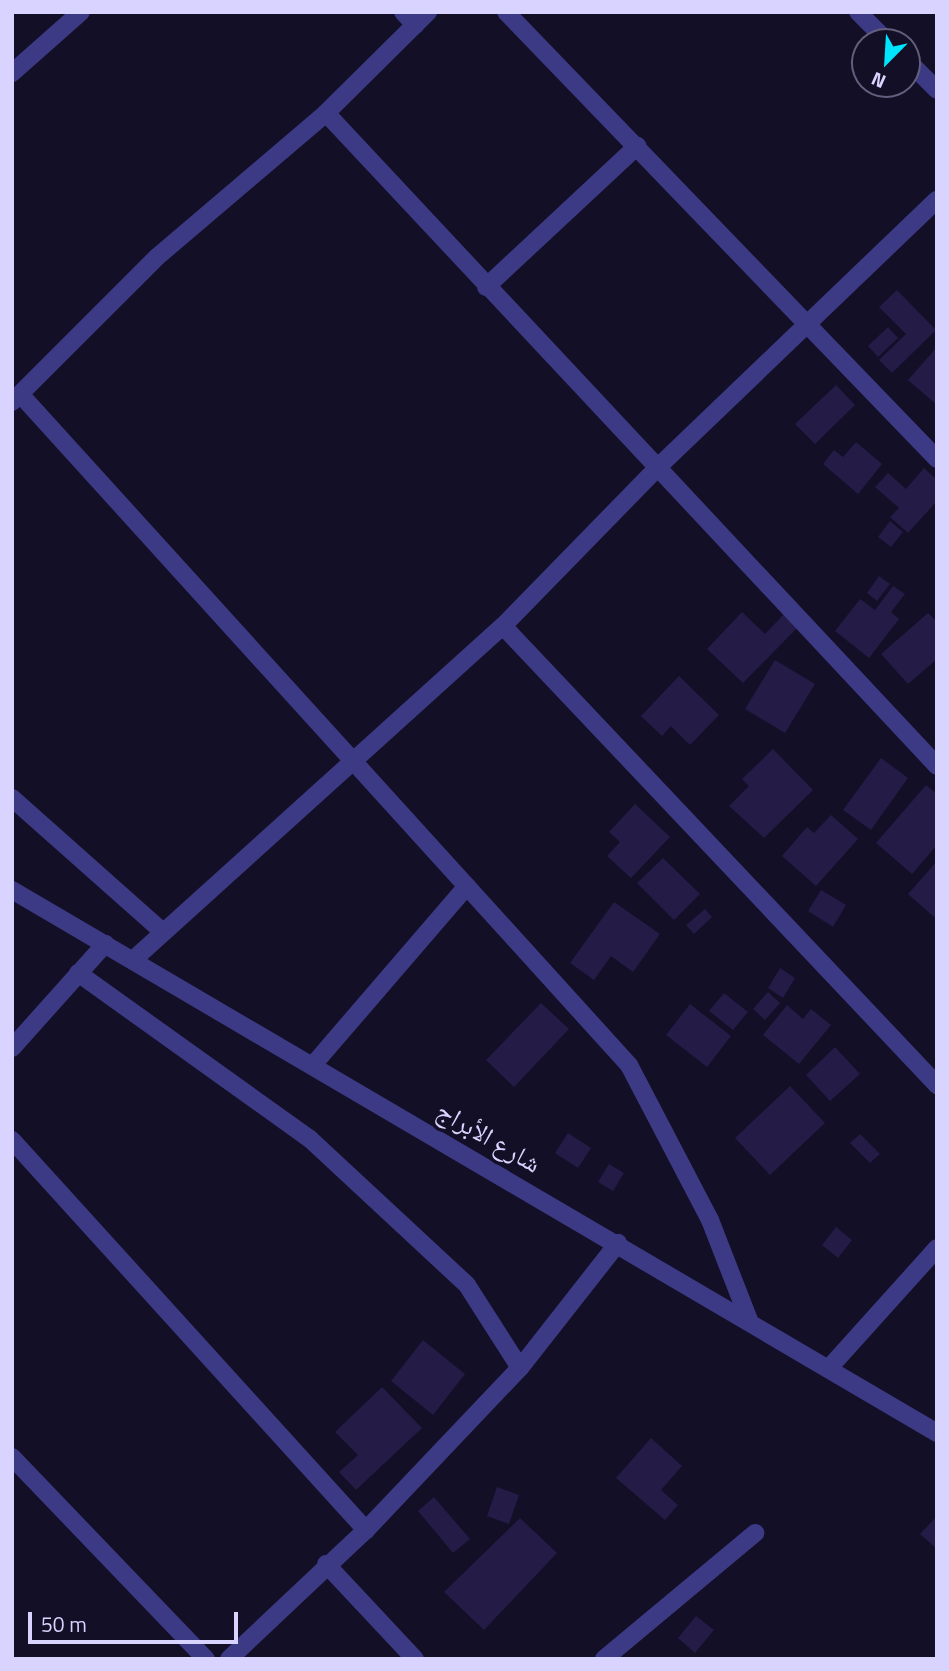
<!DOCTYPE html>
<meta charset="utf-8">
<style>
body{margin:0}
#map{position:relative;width:949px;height:1671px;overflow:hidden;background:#130f26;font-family:"Titillium Web","Noto Naskh Arabic",sans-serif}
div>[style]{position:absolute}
.building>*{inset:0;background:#241b47}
.minor>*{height:18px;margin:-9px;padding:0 9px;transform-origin:9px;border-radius:9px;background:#3d3a85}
span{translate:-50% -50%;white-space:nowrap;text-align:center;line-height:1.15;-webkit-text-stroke:7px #130f26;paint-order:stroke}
.street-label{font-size:26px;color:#d9d4ff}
.frame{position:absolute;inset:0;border:14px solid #d9d4ff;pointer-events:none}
.north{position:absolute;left:851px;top:28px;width:70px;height:70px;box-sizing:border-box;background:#130f26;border:2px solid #625e7d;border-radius:50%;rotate:204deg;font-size:19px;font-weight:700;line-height:28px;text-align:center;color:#d9d4ff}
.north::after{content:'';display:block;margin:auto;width:24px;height:32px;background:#00e5ff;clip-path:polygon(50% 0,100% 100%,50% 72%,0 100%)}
.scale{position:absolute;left:28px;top:1612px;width:210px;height:32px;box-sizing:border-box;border:4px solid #d9d4ff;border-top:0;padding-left:9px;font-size:21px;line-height:24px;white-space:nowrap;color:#d9d4ff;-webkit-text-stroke:5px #130f26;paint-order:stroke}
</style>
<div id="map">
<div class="building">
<i style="clip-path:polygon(897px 290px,936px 330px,892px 373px,879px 360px,906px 334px,879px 307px)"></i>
<i style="clip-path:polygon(888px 327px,898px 338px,878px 357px,868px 346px)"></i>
<i style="clip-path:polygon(937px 347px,937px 405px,908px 380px)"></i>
<i style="clip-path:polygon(836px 385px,855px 405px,815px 444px,795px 424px)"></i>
<i style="clip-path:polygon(856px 442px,882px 464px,858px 494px,823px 464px,834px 450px,843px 457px)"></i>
<i style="clip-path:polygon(924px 468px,937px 480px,937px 501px,908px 533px,890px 517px,899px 508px,875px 487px,888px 473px,906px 489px)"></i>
<i style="clip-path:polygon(890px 521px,903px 532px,891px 547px,878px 537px)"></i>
<i style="clip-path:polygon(879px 576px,890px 584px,877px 601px,867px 593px)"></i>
<i style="clip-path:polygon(893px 586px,905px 594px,891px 612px,899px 619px,869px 658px,835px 631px,860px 599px,875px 610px)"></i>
<i style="clip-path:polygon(742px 612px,765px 634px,784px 614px,798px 627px,743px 683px,707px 649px)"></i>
<i style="clip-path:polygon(928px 613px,937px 622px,937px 659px,908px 684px,881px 654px)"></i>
<i style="clip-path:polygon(775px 660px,815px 684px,785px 733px,745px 709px)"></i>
<i style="clip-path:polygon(679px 676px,719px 715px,690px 745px,671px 726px,662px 736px,641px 716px)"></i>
<i style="clip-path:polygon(773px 749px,813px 790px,764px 838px,729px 806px,749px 786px,742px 779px)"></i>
<i style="clip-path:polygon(881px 758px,908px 778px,871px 830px,843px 810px)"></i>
<i style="clip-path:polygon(926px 785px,937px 794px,937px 845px,912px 874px,876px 843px)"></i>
<i style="clip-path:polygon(635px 804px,670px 837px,631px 878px,607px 856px,620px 842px,609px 832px)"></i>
<i style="clip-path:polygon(831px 815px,858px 839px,816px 886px,782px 856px,807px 827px,814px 833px)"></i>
<i style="clip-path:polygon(663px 858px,700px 894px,674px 920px,637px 883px)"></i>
<i style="clip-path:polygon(937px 861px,937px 914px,934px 917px,908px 894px)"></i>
<i style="clip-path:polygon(821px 890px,846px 905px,833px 927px,808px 911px)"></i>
<i style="clip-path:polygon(614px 902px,660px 934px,633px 972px,611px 956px,594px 980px,570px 963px)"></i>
<i style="clip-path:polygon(705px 909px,712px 917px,694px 934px,686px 925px)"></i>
<i style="clip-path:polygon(780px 968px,795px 978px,783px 998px,768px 988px)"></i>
<i style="clip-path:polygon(768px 992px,780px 1003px,765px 1020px,753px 1009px)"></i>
<i style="clip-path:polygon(724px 993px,748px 1012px,733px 1030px,709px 1011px)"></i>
<i style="clip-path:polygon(541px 1003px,569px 1029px,514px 1087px,486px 1060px)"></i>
<i style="clip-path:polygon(690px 1004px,731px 1036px,707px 1067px,666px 1035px)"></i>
<i style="clip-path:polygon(787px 1005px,803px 1019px,811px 1009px,831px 1025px,799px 1064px,763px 1035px)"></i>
<i style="clip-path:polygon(835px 1047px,860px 1074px,830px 1101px,806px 1075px)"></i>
<i style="clip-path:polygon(790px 1086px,825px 1123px,770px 1175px,735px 1138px)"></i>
<i style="clip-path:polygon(568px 1133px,591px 1148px,578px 1168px,555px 1153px)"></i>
<i style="clip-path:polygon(860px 1134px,880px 1154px,870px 1163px,850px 1143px)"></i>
<i style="clip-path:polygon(609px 1164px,624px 1173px,613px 1191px,598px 1182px)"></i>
<i style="clip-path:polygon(836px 1227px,852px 1240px,838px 1258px,822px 1245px)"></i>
<i style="clip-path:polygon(423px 1340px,465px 1374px,433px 1415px,391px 1381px)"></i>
<i style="clip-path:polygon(382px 1387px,422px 1428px,356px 1490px,339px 1472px,358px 1455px,335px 1432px)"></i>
<i style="clip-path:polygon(651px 1438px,682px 1466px,661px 1490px,678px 1505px,665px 1520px,616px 1478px)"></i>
<i style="clip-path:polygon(497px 1487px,519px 1495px,509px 1524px,487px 1516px)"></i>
<i style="clip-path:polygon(434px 1497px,470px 1539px,453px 1553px,418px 1511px)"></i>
<i style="clip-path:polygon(937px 1516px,937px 1549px,920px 1534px)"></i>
<i style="clip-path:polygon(520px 1518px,557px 1553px,484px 1630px,444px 1592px)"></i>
<i style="clip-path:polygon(696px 1616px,714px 1630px,695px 1653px,678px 1638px)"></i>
</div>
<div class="minor">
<i style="left:403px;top:12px;width:18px;rotate:47deg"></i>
<i style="left:506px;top:12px;width:621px;rotate:46.04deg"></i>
<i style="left:858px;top:12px;width:42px;rotate:45deg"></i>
<i style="left:907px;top:60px;width:42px;rotate:45deg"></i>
<i style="left:12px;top:73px;width:92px;rotate:-41.5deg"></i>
<i style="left:326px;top:113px;width:894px;rotate:46.9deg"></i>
<i style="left:486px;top:287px;width:207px;rotate:-43deg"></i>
<i style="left:21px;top:395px;width:905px;rotate:47.78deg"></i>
<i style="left:629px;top:1065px;width:175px;rotate:62.4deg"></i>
<i style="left:710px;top:1220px;width:107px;rotate:68.7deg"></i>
<i style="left:12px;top:402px;width:205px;rotate:-45deg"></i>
<i style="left:157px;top:257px;width:222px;rotate:-40.4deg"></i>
<i style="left:326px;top:113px;width:144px;rotate:-44.7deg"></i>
<i style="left:503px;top:626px;width:632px;rotate:46.6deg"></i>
<i style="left:12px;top:798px;width:202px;rotate:41.6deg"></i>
<i style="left:12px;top:890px;width:1073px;rotate:30.41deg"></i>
<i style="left:133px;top:960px;width:498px;rotate:-42.1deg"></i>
<i style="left:503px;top:626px;width:219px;rotate:-45.7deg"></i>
<i style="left:656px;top:469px;width:389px;rotate:-43.8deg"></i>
<i style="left:78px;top:973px;width:285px;rotate:35.6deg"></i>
<i style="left:310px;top:1139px;width:214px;rotate:42.9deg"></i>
<i style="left:467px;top:1285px;width:98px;rotate:57.4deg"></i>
<i style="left:12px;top:1048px;width:140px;rotate:-48.2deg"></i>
<i style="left:313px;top:1065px;width:236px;rotate:-49.3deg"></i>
<i style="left:12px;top:1140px;width:527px;rotate:47.77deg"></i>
<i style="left:829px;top:1368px;width:161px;rotate:-48deg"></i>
<i style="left:12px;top:1457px;width:280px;rotate:46.2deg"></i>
<i style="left:326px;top:1564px;width:130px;rotate:46.9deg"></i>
<i style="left:229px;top:1659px;width:188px;rotate:-43.3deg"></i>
<i style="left:366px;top:1530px;width:224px;rotate:-46.5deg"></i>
<i style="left:520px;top:1368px;width:159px;rotate:-51.9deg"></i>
<i style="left:604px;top:1659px;width:197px;rotate:-39.8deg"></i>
</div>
<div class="street-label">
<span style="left:489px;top:1137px;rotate:30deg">شارع الأبراج</span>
</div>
<div class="frame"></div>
<div class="north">N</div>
<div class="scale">50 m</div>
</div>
